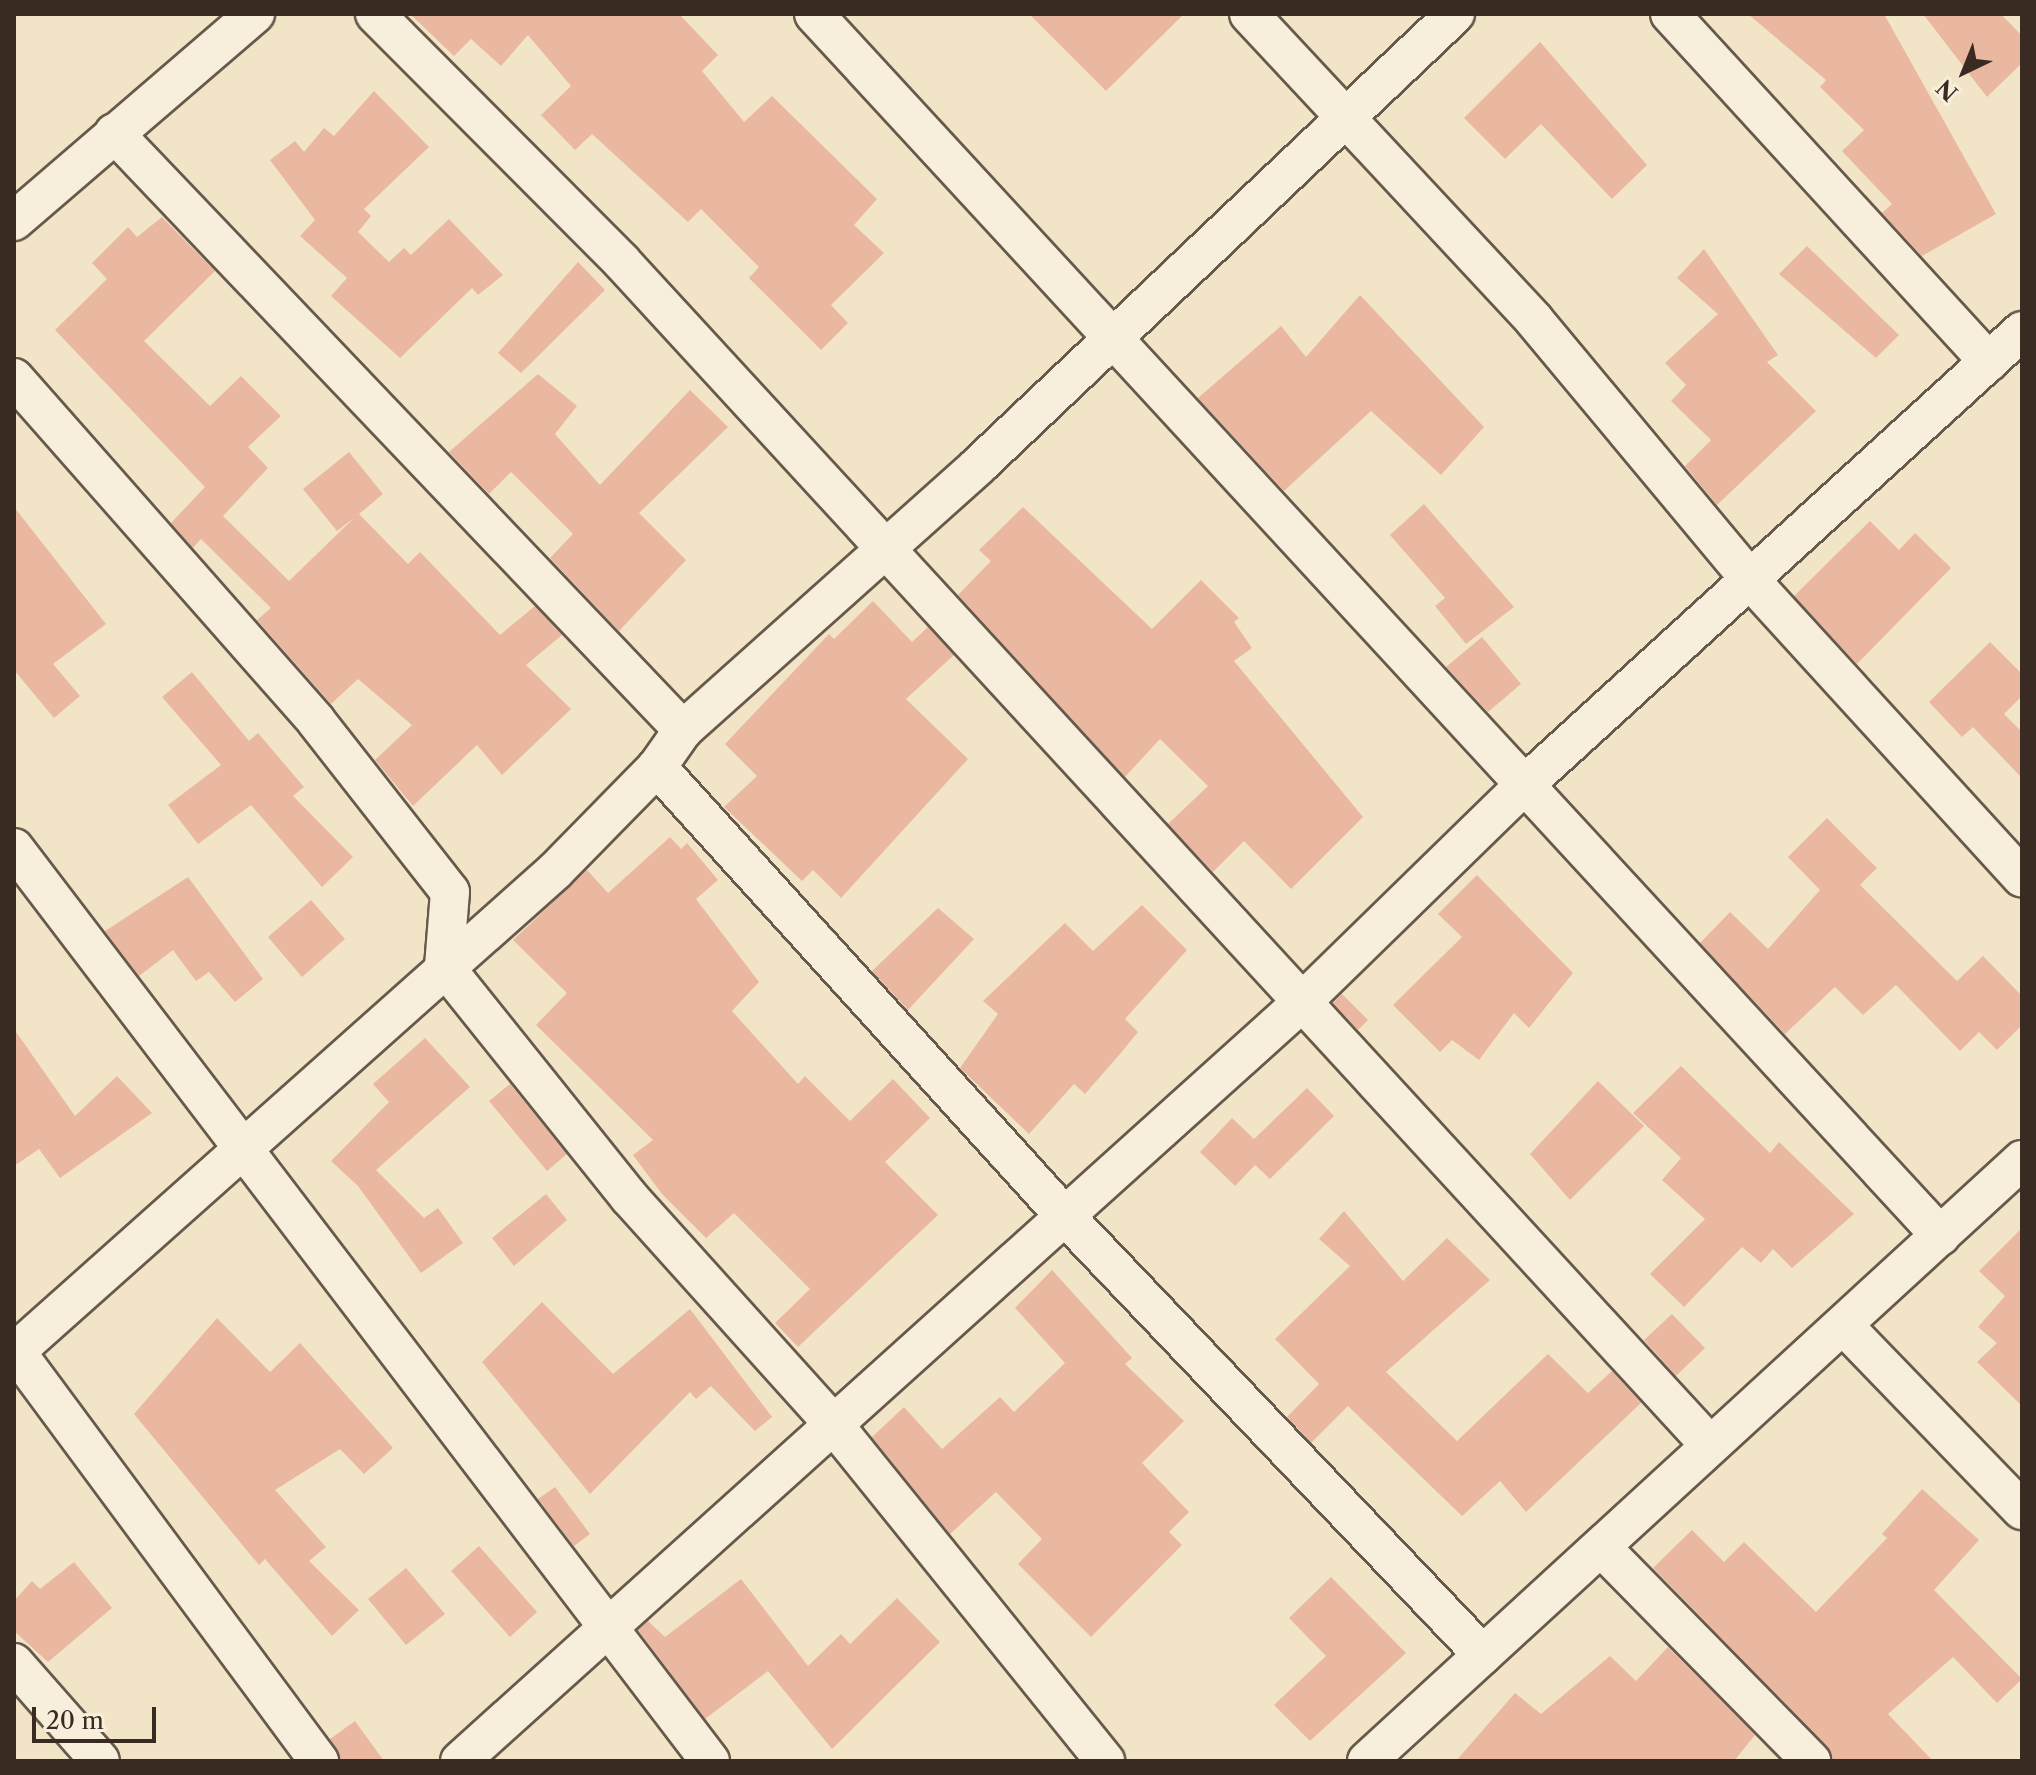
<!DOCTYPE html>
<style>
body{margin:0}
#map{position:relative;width:2036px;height:1775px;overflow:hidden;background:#f2e5c7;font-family:"Libre Caslon Text",serif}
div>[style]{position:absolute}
.building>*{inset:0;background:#eab8a1}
.roads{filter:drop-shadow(2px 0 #67594b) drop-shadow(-2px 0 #67594b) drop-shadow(0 2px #67594b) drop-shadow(0 -2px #67594b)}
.street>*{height:38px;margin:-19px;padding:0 19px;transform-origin:19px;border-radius:19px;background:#f7eedb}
span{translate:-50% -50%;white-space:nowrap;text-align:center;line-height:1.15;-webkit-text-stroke:7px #f7eedb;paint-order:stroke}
.frame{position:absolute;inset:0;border:16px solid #392a22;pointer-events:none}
.north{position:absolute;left:1924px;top:32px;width:80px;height:80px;-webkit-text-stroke:6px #f7eedb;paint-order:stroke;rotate:223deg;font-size:22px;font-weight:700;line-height:32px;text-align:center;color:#392a22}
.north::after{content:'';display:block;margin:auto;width:28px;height:36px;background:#392a22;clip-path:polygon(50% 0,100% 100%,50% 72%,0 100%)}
.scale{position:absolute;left:32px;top:1707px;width:124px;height:36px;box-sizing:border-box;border:4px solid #392a22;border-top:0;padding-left:10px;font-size:24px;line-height:28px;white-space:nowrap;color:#392a22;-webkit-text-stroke:6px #f7eedb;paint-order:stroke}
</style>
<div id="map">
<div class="building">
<i style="clip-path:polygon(410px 14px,679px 14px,718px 55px,702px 71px,744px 122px,772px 96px,877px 199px,854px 225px,884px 253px,831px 305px,848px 323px,821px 350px,749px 278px,759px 267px,701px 209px,688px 222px,592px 134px,575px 150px,541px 115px,571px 86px,528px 35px,501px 66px,471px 39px,454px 56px)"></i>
<i style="clip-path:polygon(1029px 14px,1184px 14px,1106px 91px)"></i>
<i style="clip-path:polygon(1748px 14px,1884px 14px,1996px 214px,1922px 256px,1882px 213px,1892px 204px,1842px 151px,1864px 130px,1820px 87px,1826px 80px)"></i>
<i style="clip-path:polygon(1923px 14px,2001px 14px,2022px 36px,2022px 63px,1987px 97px)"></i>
<i style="clip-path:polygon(1540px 42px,1647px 165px,1612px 199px,1541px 124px,1505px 159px,1464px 118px)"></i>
<i style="clip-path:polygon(374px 91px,429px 147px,364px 209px,371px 216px,358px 232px,389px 262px,404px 248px,411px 255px,449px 219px,503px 275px,478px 295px,472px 288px,400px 358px,331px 296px,347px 278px,300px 236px,315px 220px,270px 160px,295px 141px,304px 152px,324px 128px,334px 136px)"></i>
<i style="clip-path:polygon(162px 217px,215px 271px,144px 341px,210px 406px,241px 376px,281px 416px,248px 447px,268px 468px,223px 516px,289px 581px,354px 518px,337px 531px,303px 489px,349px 452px,383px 494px,359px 514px,408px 564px,420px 552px,500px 635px,535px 606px,562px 635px,526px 665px,571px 709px,502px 775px,477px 745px,413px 806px,375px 760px,412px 725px,358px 679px,331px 704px,257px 620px,271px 608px,201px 539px,193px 548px,171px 523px,205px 487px,55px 330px,107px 279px,92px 263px,128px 227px,137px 237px)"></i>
<i style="clip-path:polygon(1807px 246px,1899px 335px,1876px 358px,1779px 274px)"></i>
<i style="clip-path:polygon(1704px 249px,1778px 355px,1767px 362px,1816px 411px,1717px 505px,1685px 466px,1711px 440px,1671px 401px,1686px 385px,1665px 363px,1718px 314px,1677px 278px)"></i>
<i style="clip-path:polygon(578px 262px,605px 290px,521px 373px,498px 353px)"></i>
<i style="clip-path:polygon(1360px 295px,1484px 427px,1441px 475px,1371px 411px,1284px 491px,1198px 398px,1281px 326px,1306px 357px)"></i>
<i style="clip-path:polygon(538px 374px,577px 406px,555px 434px,600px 485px,690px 390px,728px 427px,639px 513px,686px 560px,619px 631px,550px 558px,573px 534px,511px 472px,489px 494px,449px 452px)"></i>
<i style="clip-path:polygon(1424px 504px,1514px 607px,1466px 644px,1435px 606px,1445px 598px,1390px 535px)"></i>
<i style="clip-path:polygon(14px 507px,106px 624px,53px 664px,80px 696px,54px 718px,14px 670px)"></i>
<i style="clip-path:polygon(1023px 507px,1152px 629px,1201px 580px,1239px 618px,1234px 622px,1252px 648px,1234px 661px,1363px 817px,1291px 889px,1244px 841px,1213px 872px,1168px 824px,1208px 786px,1160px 739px,1125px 777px,958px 595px,991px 561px,979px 550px)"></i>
<i style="clip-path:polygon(1870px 521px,1899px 550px,1915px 533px,1951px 568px,1857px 664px,1794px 596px)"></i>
<i style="clip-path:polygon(873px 601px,912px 642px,928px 627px,954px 655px,906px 699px,968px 759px,841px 898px,813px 870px,802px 881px,724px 807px,757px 776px,725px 744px,829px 634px,834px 639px)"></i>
<i style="clip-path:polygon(1482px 637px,1521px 684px,1488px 712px,1446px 667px)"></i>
<i style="clip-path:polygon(1990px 642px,2022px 674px,2022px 696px,2004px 714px,2022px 732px,2022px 778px,1973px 727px,1962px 737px,1929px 702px)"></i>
<i style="clip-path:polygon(192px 672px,249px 741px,258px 733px,304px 787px,293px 796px,353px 857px,322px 887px,251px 805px,198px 844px,168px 805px,221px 765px,162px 697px)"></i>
<i style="clip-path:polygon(1827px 818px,1877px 868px,1860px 885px,1957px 981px,1983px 956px,2022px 996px,2022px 1025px,1997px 1050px,1979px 1032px,1960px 1051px,1896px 985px,1863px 1015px,1835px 987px,1785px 1034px,1700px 943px,1730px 912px,1768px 949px,1820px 890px,1788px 857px)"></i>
<i style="clip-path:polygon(670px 837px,681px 849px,687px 843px,718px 880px,696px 899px,759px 982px,732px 1011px,798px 1084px,805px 1076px,850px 1121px,893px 1079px,930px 1118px,885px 1162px,938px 1215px,798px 1347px,775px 1323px,810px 1289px,734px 1213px,706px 1238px,662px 1194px,633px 1155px,653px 1140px,536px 1025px,567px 993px,513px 940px,587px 870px,608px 893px)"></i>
<i style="clip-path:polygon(1477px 875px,1573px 973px,1529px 1028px,1514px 1013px,1479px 1060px,1452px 1040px,1440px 1052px,1393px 1005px,1462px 937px,1438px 914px)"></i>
<i style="clip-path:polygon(188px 877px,263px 979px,235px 1002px,209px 972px,196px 981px,173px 950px,139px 976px,105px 931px)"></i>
<i style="clip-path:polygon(311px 900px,345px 939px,302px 977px,268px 937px)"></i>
<i style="clip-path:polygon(1142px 905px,1187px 950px,1125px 1019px,1138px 1032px,1120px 1054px,1085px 1094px,1074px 1084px,1029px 1134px,960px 1068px,998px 1014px,983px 1001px,1065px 923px,1093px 951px)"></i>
<i style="clip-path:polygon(938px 908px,974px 939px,908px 1010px,872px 971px)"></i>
<i style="clip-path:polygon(1342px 994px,1368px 1020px,1358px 1030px,1333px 1003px)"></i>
<i style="clip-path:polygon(14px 1029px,75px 1116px,117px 1076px,152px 1113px,60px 1178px,39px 1149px,14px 1166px)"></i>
<i style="clip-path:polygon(425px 1038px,470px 1087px,376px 1170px,424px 1218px,438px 1208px,463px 1243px,421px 1273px,358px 1186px,331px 1161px,389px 1102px,373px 1084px)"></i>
<i style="clip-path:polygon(1681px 1066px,1770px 1153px,1779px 1142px,1854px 1214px,1792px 1268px,1773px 1249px,1761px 1263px,1742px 1247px,1684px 1307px,1650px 1274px,1705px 1219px,1662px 1180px,1681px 1158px,1633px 1113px)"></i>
<i style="clip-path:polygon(1598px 1081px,1644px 1126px,1570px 1200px,1530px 1154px)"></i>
<i style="clip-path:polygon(510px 1084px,567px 1154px,547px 1171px,489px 1101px)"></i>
<i style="clip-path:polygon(1307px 1088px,1334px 1116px,1270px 1179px,1255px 1165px,1235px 1186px,1200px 1152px,1232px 1118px,1254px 1139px)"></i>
<i style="clip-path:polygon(546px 1194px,567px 1220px,514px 1266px,492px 1238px)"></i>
<i style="clip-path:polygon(1344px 1211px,1403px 1281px,1447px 1238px,1490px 1280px,1386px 1372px,1457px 1441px,1548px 1354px,1588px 1393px,1612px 1371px,1641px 1403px,1526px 1512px,1500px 1481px,1462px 1516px,1348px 1406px,1311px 1443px,1287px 1417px,1319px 1384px,1275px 1339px,1350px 1266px,1319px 1239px)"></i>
<i style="clip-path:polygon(2022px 1228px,2022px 1406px,1977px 1362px,1997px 1343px,1978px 1327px,2005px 1296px,1979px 1271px)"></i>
<i style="clip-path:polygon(1052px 1270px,1132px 1358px,1125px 1364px,1184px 1421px,1142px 1463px,1189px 1512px,1169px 1532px,1182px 1545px,1091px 1637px,1018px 1564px,1042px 1539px,996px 1492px,950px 1534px,872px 1437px,904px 1407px,942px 1449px,1000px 1397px,1014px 1412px,1065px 1363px,1015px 1308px)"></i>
<i style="clip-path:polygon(542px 1302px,613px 1374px,690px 1309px,772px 1417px,755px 1431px,711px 1386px,696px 1399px,690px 1392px,590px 1494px,482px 1362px)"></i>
<i style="clip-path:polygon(1672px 1314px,1705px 1348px,1676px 1376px,1644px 1340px)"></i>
<i style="clip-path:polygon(217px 1318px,270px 1372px,300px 1343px,393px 1448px,364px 1474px,340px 1449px,275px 1490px,326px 1547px,309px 1561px,359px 1610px,332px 1636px,265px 1559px,259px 1565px,134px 1414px)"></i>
<i style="clip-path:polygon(555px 1487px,590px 1534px,574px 1546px,538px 1499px)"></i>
<i style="clip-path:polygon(1922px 1489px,1979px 1540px,1934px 1590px,2022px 1679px,1997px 1703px,1953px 1657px,1888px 1714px,1933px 1761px,1833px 1761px,1827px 1746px,1653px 1568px,1692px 1530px,1724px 1562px,1744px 1542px,1816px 1612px,1887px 1538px,1882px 1534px)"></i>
<i style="clip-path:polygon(479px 1546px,537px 1612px,510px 1637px,451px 1571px)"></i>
<i style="clip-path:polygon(74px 1562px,112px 1608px,48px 1662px,14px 1631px,14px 1601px,32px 1581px,40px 1589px)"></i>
<i style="clip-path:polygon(406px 1568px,445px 1614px,406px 1645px,368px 1599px)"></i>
<i style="clip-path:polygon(1331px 1577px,1406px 1653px,1310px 1741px,1274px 1705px,1326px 1656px,1289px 1618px)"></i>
<i style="clip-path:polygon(741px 1579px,808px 1666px,841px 1634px,850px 1644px,897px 1598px,940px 1642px,832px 1749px,768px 1671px,705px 1719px,638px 1630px,648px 1621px,665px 1637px)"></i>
<i style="clip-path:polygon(1668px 1647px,1755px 1735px,1734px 1761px,1456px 1761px,1515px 1693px,1541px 1714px,1610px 1656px,1636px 1681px)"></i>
<i style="clip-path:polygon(355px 1721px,384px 1761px,341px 1761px,330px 1739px)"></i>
</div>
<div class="roads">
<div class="street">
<i style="left:375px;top:14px;width:349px;rotate:45.1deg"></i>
<i style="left:621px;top:261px;width:1607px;rotate:47.4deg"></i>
<i style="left:814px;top:14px;width:1662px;rotate:47.32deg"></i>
<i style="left:1249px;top:14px;width:418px;rotate:47deg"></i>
<i style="left:1534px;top:320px;width:342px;rotate:50.2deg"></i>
<i style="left:1753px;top:583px;width:399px;rotate:47.6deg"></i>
<i style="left:1670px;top:14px;width:472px;rotate:47.5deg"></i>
<i style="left:114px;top:133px;width:825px;rotate:46.38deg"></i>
<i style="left:14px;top:221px;width:318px;rotate:-40.7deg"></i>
<i style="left:14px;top:378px;width:457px;rotate:48.6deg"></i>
<i style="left:316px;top:721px;width:217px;rotate:51.9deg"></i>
<i style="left:450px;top:892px;width:74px;rotate:94.6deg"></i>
<i style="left:444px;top:966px;width:296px;rotate:51.3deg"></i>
<i style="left:629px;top:1197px;width:307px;rotate:48deg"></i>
<i style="left:834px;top:1425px;width:432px;rotate:51.1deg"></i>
<i style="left:657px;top:767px;width:602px;rotate:47.76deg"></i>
<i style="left:1062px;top:1213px;width:610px;rotate:46.39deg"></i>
<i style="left:14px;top:848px;width:1148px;rotate:52.68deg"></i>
<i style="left:1846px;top:1328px;width:253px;rotate:46deg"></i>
<i style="left:14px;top:1349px;width:513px;rotate:53.49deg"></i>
<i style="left:14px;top:1353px;width:725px;rotate:-41.7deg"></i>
<i style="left:555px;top:871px;width:146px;rotate:-45.6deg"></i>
<i style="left:657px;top:767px;width:45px;rotate:-54.9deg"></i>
<i style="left:683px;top:730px;width:396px;rotate:-41.8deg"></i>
<i style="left:978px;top:466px;width:657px;rotate:-43.46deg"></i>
<i style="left:1601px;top:1547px;width:300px;rotate:45.5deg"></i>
<i style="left:14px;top:1663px;width:130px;rotate:48.7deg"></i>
<i style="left:460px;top:1761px;width:1131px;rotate:-42.02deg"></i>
<i style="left:1300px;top:1004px;width:309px;rotate:-44.3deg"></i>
<i style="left:1521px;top:788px;width:678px;rotate:-42.37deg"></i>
<i style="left:1367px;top:1761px;width:889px;rotate:-42.54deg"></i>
</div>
</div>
<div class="frame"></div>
<div class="north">N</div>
<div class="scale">20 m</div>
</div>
